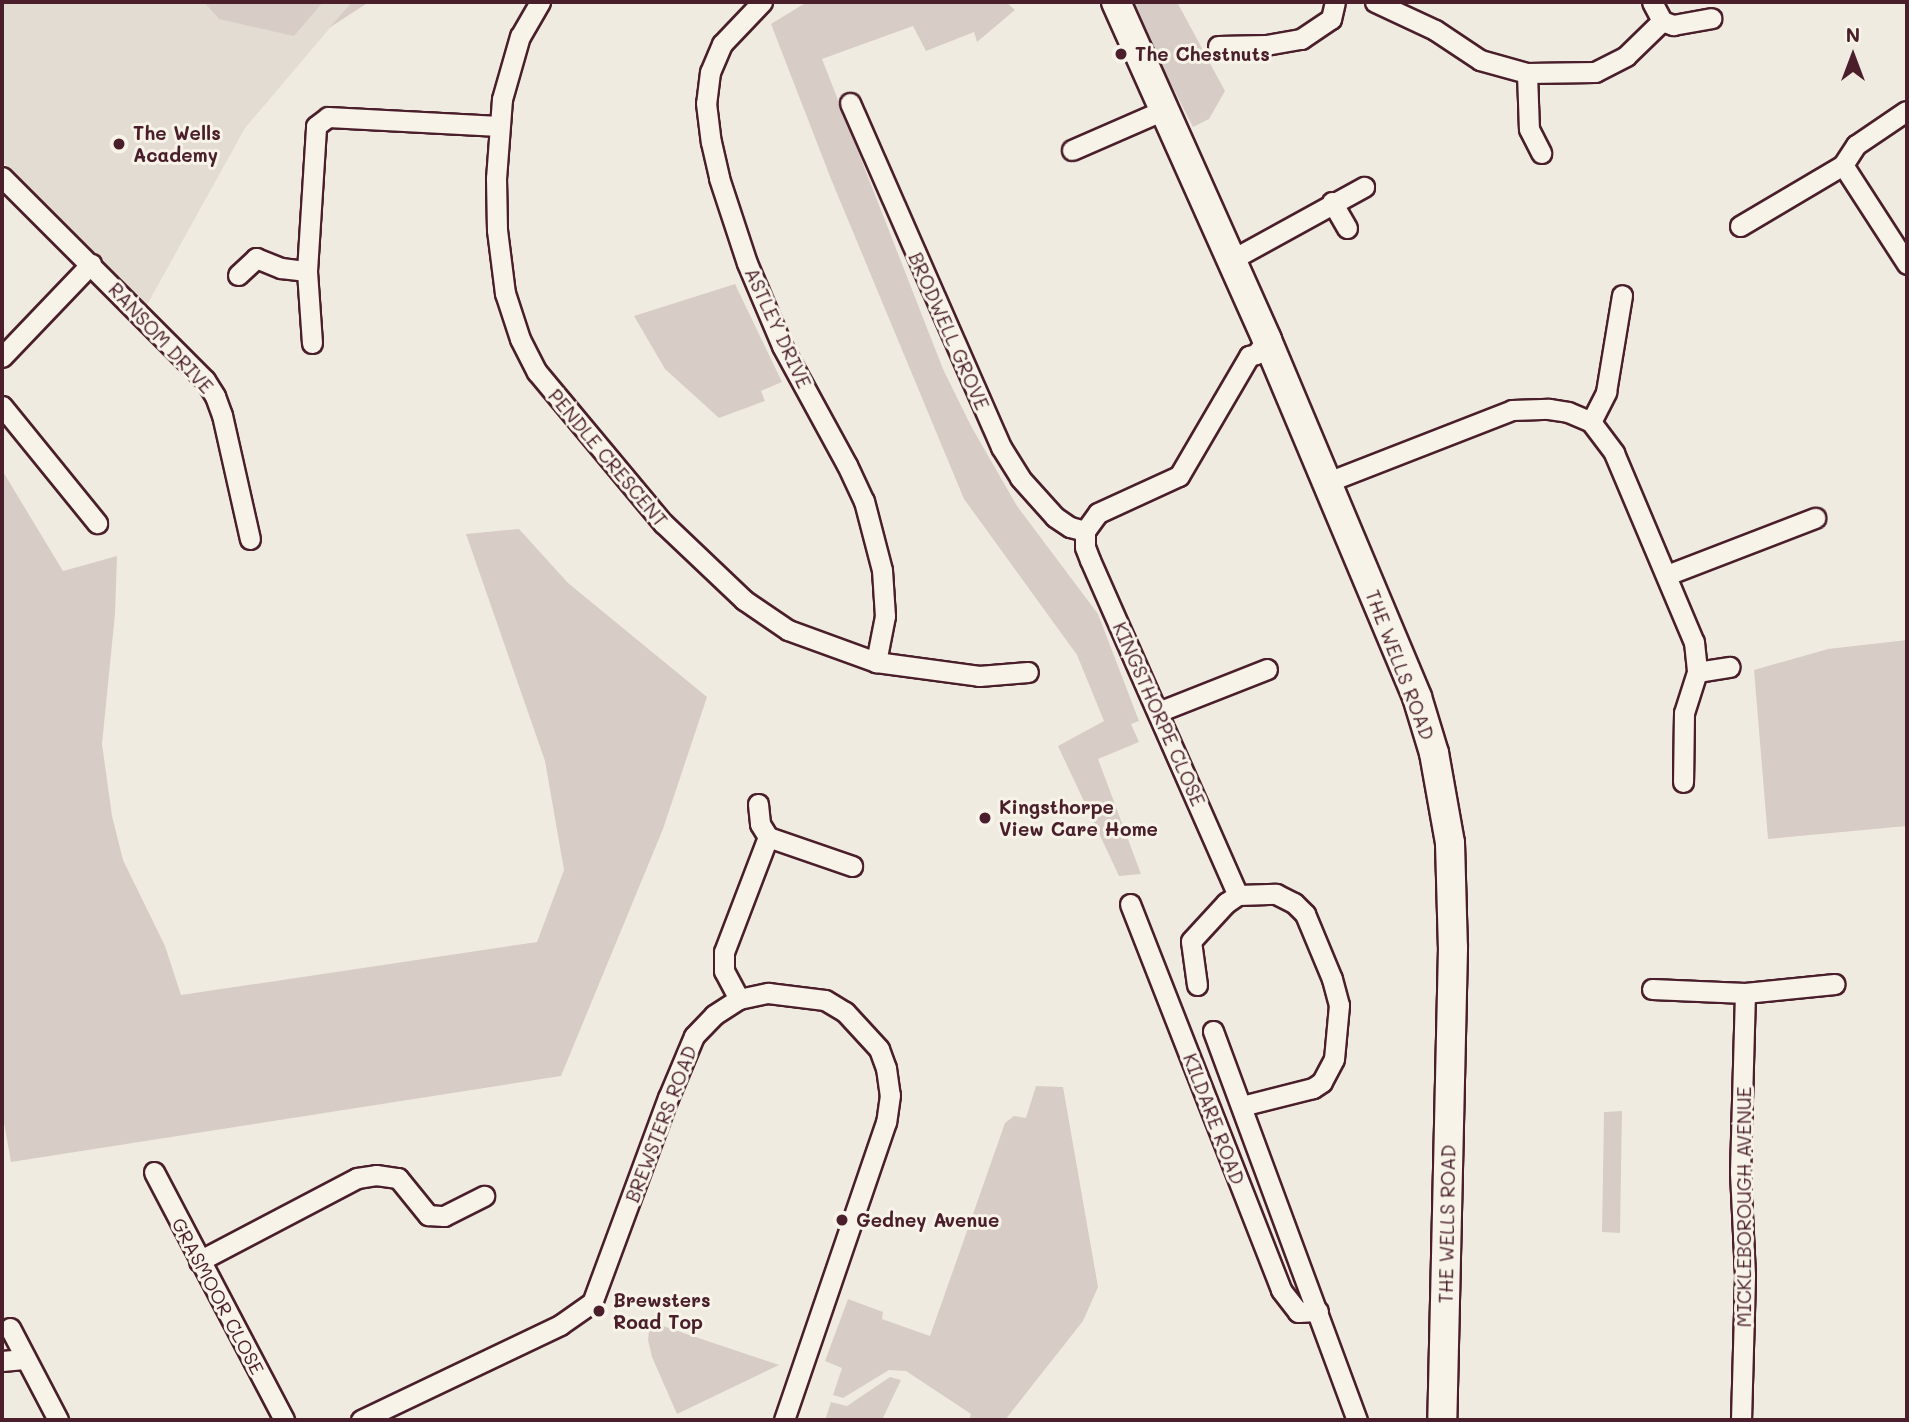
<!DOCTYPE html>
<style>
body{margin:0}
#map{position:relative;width:1909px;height:1422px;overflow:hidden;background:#f0ebe0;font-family:Mali,sans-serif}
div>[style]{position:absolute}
.built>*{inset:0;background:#e3dcd2}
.green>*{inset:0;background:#d8cdc6}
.roads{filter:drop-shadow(2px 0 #4a1f2b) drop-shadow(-2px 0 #4a1f2b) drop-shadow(0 2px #4a1f2b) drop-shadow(0 -2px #4a1f2b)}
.street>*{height:19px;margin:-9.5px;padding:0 9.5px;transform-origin:9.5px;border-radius:9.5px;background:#f7f3e8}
.secondary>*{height:28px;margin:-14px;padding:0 14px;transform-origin:14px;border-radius:14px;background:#f7f3e8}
.dots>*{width:19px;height:19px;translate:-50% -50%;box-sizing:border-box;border:4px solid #f7f3e8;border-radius:50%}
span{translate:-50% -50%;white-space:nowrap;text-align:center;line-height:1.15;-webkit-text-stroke:6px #f7f3e8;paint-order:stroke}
.poi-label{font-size:19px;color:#4a1f2b;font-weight:700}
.left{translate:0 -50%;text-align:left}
.street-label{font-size:19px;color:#4a1f2b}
.frame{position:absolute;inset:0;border:4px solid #4a1f2b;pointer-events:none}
.north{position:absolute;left:1818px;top:21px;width:70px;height:70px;-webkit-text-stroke:5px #f7f3e8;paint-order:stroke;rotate:0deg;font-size:19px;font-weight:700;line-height:28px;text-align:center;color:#4a1f2b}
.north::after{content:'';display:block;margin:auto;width:24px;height:32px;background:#4a1f2b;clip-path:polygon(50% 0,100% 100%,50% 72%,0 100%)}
</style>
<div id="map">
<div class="built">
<i style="clip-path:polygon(2px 2px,352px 2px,245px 128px,147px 305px,2px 161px)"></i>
</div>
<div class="green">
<i style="clip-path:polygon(204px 2px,323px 2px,294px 36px,219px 19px)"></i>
<i style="clip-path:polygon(352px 2px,369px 2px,329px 28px)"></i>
<i style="clip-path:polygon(807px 2px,1006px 2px,1015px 10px,977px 42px,974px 32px,926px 51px,913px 26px,822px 59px,943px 369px,971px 426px,1017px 506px,1098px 614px,1139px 721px,1131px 724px,1139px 742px,1098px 759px,1141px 874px,1119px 876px,1058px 746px,1104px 721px,1077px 655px,964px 499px,831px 179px,771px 24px)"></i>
<i style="clip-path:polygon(1129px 2px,1177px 2px,1225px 91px,1209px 119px,1193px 127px)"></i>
<i style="clip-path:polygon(735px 284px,782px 382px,761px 391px,765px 401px,719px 418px,665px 369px,634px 316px)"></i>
<i style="clip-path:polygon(2px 470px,63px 571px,117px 556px,115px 614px,102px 744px,112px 816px,123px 860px,165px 946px,181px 995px,537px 942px,564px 870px,545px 761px,466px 534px,519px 529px,568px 583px,707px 697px,663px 829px,561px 1076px,11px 1162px,2px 1112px)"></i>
<i style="clip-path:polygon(1907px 640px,1907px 826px,1768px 839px,1754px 670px,1828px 649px)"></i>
<i style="clip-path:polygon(1036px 1086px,1063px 1087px,1098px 1287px,1083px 1321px,1005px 1420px,969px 1420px,971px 1414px,906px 1371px,889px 1370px,843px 1398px,833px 1395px,842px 1368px,825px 1361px,848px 1299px,883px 1312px,882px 1319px,930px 1336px,1005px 1123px,1014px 1116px,1026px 1118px)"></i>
<i style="clip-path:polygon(1622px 1111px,1620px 1233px,1602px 1232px,1604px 1112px)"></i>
<i style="clip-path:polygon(650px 1322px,651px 1322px,779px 1365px,677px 1414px,652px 1357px,648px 1340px)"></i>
<i style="clip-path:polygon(890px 1377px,901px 1380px,882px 1420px,825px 1420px,831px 1402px,847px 1406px)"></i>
</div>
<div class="roads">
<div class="street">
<i style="left:540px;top:2px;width:39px;rotate:120deg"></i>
<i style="left:520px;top:36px;width:66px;rotate:105.9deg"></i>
<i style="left:502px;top:99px;width:79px;rotate:94.3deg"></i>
<i style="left:496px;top:178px;width:52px;rotate:88.9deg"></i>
<i style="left:497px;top:230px;width:64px;rotate:82.8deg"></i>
<i style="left:505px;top:293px;width:48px;rotate:71.9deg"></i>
<i style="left:520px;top:339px;width:37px;rotate:63deg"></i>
<i style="left:537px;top:372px;width:197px;rotate:50.2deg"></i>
<i style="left:663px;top:523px;width:112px;rotate:43.5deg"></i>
<i style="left:744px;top:600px;width:53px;rotate:34.3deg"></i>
<i style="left:788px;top:630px;width:94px;rotate:20deg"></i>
<i style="left:876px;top:662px;width:104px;rotate:7.7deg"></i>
<i style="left:979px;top:676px;width:49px;rotate:-4.7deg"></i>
<i style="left:762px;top:2px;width:58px;rotate:133.6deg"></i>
<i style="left:722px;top:44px;width:30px;rotate:113deg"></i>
<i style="left:710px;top:72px;width:31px;rotate:97deg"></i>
<i style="left:706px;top:103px;width:39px;rotate:83deg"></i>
<i style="left:711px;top:142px;width:37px;rotate:77deg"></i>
<i style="left:719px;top:178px;width:89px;rotate:71.8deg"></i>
<i style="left:747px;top:263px;width:90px;rotate:67.1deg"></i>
<i style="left:782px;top:346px;width:136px;rotate:61.4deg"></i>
<i style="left:847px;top:465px;width:40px;rotate:65deg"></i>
<i style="left:864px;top:501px;width:71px;rotate:75.4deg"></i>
<i style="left:882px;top:570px;width:46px;rotate:86.3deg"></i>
<i style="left:885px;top:616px;width:47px;rotate:101.1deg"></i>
<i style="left:1375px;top:2px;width:66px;rotate:25deg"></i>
<i style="left:1435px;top:30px;width:54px;rotate:33.7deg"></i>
<i style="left:1480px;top:60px;width:49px;rotate:15.5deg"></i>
<i style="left:1527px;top:73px;width:68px;rotate:-0.8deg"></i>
<i style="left:1595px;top:72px;width:35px;rotate:-27deg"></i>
<i style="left:1626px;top:56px;width:50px;rotate:-44.2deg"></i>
<i style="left:1662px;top:21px;width:12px;rotate:20deg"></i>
<i style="left:1673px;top:25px;width:39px;rotate:-10deg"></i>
<i style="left:1652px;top:2px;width:21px;rotate:62deg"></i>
<i style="left:1218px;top:46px;width:48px;rotate:-1.2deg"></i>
<i style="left:1266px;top:45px;width:36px;rotate:-10deg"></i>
<i style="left:1301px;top:39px;width:36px;rotate:-34deg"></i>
<i style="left:1331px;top:19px;width:17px;rotate:-77deg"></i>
<i style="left:1527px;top:73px;width:56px;rotate:88deg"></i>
<i style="left:1529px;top:129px;width:27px;rotate:63deg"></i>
<i style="left:850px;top:103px;width:376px;rotate:66.3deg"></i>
<i style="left:1001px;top:447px;width:36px;rotate:58deg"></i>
<i style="left:1020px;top:478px;width:52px;rotate:48.1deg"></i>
<i style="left:1055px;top:517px;width:18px;rotate:34deg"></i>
<i style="left:1070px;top:527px;width:16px;rotate:15deg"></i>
<i style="left:1072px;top:150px;width:103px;rotate:-23.6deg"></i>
<i style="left:1843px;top:165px;width:24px;rotate:-57deg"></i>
<i style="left:1856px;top:145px;width:60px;rotate:-34.2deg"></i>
<i style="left:2px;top:177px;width:287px;rotate:45deg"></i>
<i style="left:205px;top:380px;width:19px;rotate:58deg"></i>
<i style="left:215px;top:396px;width:20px;rotate:70deg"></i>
<i style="left:222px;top:415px;width:127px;rotate:77.3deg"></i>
<i style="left:1332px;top:202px;width:30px;rotate:60deg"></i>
<i style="left:1740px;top:226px;width:120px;rotate:-30.6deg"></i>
<i style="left:1843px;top:165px;width:118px;rotate:57.1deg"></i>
<i style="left:1231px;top:260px;width:152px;rotate:-28.8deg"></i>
<i style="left:238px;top:275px;width:25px;rotate:-43deg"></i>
<i style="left:256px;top:258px;width:27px;rotate:22deg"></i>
<i style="left:281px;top:268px;width:26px;rotate:7deg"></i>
<i style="left:312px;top:343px;width:72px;rotate:-94deg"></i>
<i style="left:307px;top:271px;width:145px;rotate:-86.4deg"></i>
<i style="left:316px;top:126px;width:15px;rotate:-37deg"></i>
<i style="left:328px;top:117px;width:171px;rotate:3deg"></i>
<i style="left:2px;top:357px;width:129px;rotate:-46.3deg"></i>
<i style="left:2px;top:406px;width:151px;rotate:50.9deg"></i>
<i style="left:1591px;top:422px;width:34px;rotate:-63deg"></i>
<i style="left:1606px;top:392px;width:98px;rotate:-80.6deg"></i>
<i style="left:1325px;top:483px;width:201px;rotate:-21.3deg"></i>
<i style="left:1512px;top:410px;width:37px;rotate:-2deg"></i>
<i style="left:1549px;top:409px;width:19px;rotate:9deg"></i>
<i style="left:1568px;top:412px;width:25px;rotate:23deg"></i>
<i style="left:1591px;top:422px;width:39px;rotate:53deg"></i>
<i style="left:1614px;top:453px;width:205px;rotate:67.1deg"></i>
<i style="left:1694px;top:642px;width:30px;rotate:84deg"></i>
<i style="left:1697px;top:672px;width:43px;rotate:107.6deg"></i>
<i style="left:1684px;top:713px;width:69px;rotate:90.8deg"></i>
<i style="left:1085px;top:531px;width:16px;rotate:90deg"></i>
<i style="left:1085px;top:547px;width:14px;rotate:69deg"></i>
<i style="left:1090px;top:560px;width:366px;rotate:66.2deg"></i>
<i style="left:1085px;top:531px;width:22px;rotate:-54deg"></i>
<i style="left:1098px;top:513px;width:89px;rotate:-24.6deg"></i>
<i style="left:1179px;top:476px;width:139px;rotate:-59.7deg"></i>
<i style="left:1249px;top:356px;width:7px;rotate:-16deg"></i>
<i style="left:1256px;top:354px;width:18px;rotate:-52deg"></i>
<i style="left:1667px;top:575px;width:159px;rotate:-21.1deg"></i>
<i style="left:1697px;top:672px;width:33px;rotate:-9deg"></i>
<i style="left:1158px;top:712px;width:117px;rotate:-21.5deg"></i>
<i style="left:758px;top:804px;width:20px;rotate:84deg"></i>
<i style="left:760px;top:824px;width:15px;rotate:58deg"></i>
<i style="left:1130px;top:904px;width:414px;rotate:68.6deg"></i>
<i style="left:1281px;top:1290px;width:28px;rotate:52deg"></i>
<i style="left:1298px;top:1312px;width:20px;rotate:-3deg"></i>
<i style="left:1197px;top:985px;width:44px;rotate:-97.8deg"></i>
<i style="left:1191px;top:941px;width:52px;rotate:-47.4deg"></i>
<i style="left:1226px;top:903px;width:14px;rotate:-34deg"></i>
<i style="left:1238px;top:895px;width:38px;rotate:-2deg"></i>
<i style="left:1276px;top:894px;width:20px;rotate:27deg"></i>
<i style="left:1294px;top:903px;width:16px;rotate:45deg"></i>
<i style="left:1305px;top:914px;width:70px;rotate:67.4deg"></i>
<i style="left:1332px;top:979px;width:27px;rotate:75deg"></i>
<i style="left:1339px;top:1005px;width:54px;rotate:95.3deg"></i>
<i style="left:1334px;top:1059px;width:26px;rotate:118deg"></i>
<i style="left:1322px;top:1082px;width:11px;rotate:146deg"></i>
<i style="left:1313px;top:1088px;width:73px;rotate:165.8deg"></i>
<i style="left:1652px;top:989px;width:93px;rotate:2.5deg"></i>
<i style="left:1745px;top:993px;width:90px;rotate:-5.7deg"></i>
<i style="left:739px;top:999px;width:32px;rotate:-118deg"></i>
<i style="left:724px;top:971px;width:19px;rotate:-90deg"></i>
<i style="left:724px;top:952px;width:123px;rotate:-69.1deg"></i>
<i style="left:768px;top:837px;width:89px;rotate:19deg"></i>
<i style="left:1213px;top:1031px;width:415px;rotate:69.7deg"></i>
<i style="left:154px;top:1172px;width:280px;rotate:62.3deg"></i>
<i style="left:199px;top:1261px;width:178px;rotate:-27.7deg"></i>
<i style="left:357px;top:1178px;width:19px;rotate:-9deg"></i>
<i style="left:376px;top:1175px;width:22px;rotate:8deg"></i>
<i style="left:398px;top:1178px;width:48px;rotate:51deg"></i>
<i style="left:428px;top:1215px;width:16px;rotate:4deg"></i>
<i style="left:444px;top:1216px;width:45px;rotate:-26.6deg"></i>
<i style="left:10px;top:1328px;width:104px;rotate:62.4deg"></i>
<i style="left:2px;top:1361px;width:22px;rotate:-5deg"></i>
<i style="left:361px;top:1420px;width:221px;rotate:-25.5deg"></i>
<i style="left:560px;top:1325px;width:39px;rotate:-35deg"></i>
<i style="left:592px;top:1303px;width:219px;rotate:-69.7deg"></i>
<i style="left:668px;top:1098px;width:67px;rotate:-67.2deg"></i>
<i style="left:694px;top:1036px;width:29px;rotate:-46deg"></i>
<i style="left:714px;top:1015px;width:30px;rotate:-33deg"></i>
<i style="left:739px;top:999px;width:30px;rotate:-12deg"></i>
<i style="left:768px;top:993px;width:57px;rotate:7deg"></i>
<i style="left:825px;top:1000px;width:23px;rotate:31deg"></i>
<i style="left:845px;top:1012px;width:50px;rotate:47.4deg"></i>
<i style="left:879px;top:1049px;width:20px;rotate:70deg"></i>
<i style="left:886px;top:1068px;width:27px;rotate:82deg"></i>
<i style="left:890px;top:1095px;width:27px;rotate:98deg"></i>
<i style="left:886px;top:1122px;width:315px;rotate:108.9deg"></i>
<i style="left:1741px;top:1420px;width:145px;rotate:-88.4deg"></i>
<i style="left:1745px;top:1275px;width:103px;rotate:-92.8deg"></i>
<i style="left:1740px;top:1172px;width:179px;rotate:-88.4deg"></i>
</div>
<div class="secondary">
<i style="left:1116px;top:2px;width:370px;rotate:65.9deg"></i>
<i style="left:1267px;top:340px;width:387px;rotate:67.2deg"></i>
<i style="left:1417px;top:697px;width:59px;rotate:73.1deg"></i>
<i style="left:1434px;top:753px;width:91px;rotate:79.9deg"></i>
<i style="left:1450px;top:843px;width:105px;rotate:88.4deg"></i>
<i style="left:1453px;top:948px;width:472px;rotate:91.3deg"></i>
</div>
</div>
<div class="dots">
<i style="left:1121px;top:54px;background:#4a1f2b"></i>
<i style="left:119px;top:144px;background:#4a1f2b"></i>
<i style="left:985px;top:818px;background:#4a1f2b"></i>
<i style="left:842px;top:1220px;background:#4a1f2b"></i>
<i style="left:599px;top:1311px;background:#4a1f2b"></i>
</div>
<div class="poi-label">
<span class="left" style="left:1135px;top:54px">The Chestnuts</span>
<span class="left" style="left:133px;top:144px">The Wells<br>Academy</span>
<span class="left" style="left:999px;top:818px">Kingsthorpe<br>View Care Home</span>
<span class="left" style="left:856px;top:1220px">Gedney Avenue</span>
<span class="left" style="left:613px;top:1311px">Brewsters<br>Road Top</span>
</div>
<div class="street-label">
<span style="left:778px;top:328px;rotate:65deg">ASTLEY DRIVE</span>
<span style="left:949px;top:331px;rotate:66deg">BRODWELL GROVE</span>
<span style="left:161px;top:338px;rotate:47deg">RANSOM DRIVE</span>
<span style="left:608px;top:458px;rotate:50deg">PENDLE CRESCENT</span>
<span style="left:1400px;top:665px;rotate:69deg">THE WELLS ROAD</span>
<span style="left:1159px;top:714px;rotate:66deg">KINGSTHORPE CLOSE</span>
<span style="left:1214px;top:1119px;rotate:69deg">KILDARE ROAD</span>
<span style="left:661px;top:1124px;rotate:-69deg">BREWSTERS ROAD</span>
<span style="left:1744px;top:1207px;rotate:-90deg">MICKLEBOROUGH AVENUE</span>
<span style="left:1447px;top:1224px;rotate:-89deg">THE WELLS ROAD</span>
<span style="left:218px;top:1296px;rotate:62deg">GRASMOOR CLOSE</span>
</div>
<div class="frame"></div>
<div class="north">N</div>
</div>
